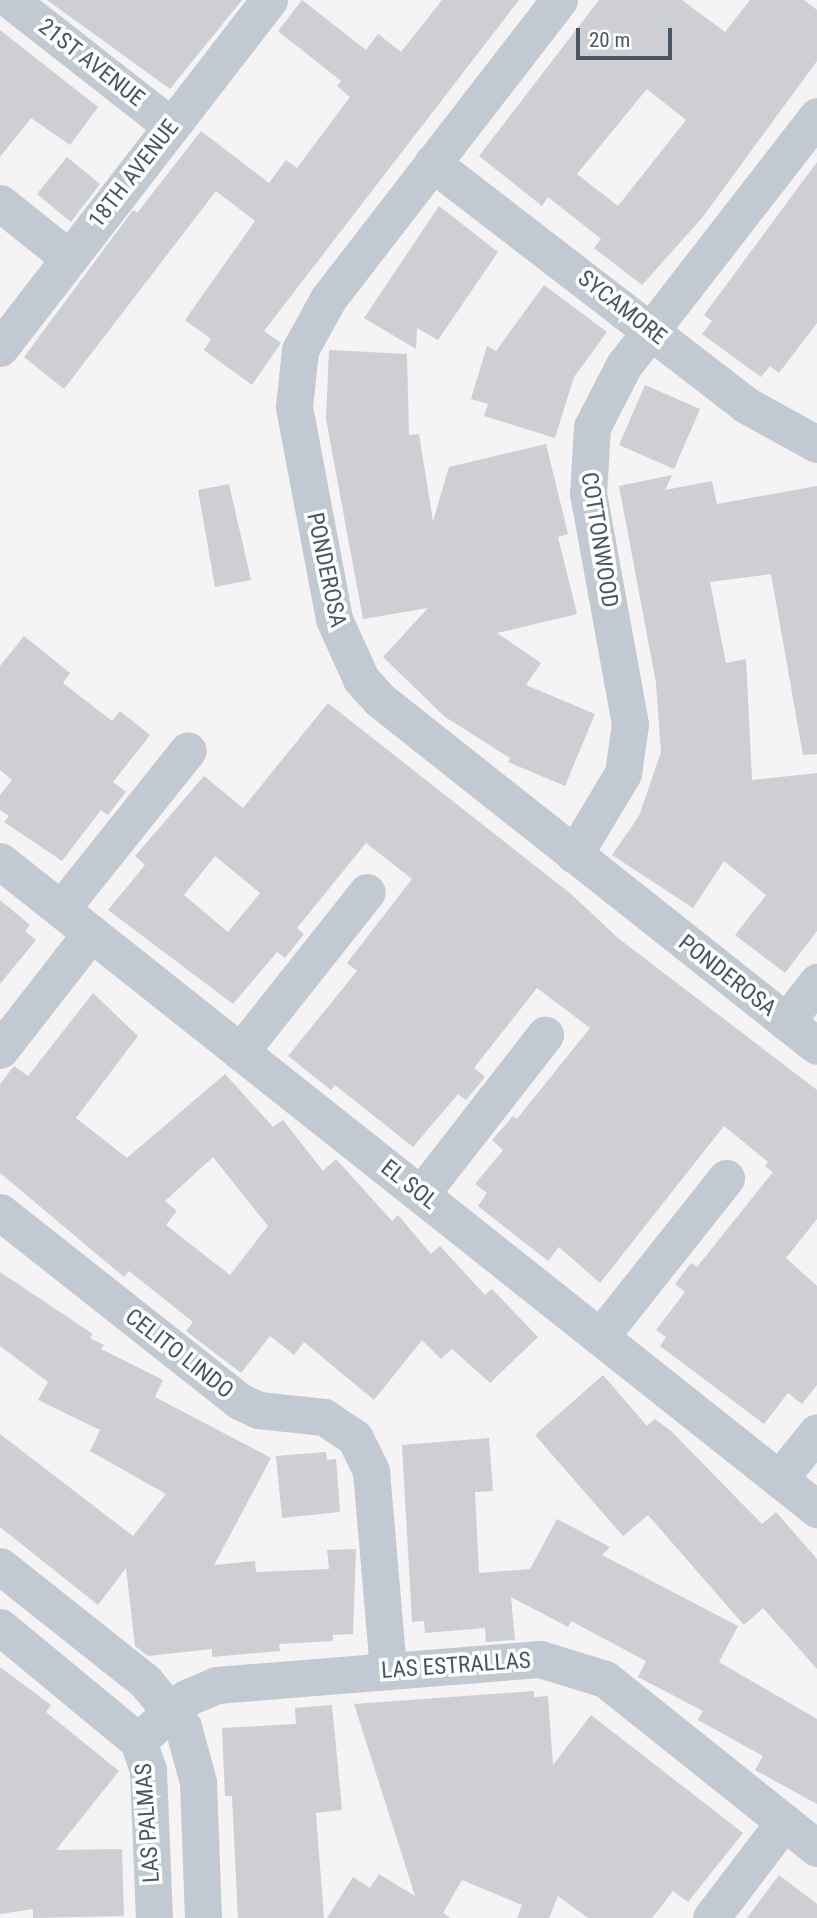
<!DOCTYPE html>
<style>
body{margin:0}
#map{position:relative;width:817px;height:1918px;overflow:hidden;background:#f5f3f3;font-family:"Roboto Condensed",sans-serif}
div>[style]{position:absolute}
.building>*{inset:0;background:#cdcfd5}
.minor>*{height:37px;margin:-18.5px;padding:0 18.5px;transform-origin:18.5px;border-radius:18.5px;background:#c1cad2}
span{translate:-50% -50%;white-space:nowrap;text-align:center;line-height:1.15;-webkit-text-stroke:7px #fff;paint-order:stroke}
.street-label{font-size:23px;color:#4a5661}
.scale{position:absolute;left:576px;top:28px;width:96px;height:32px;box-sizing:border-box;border:4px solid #4a5661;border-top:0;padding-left:9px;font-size:21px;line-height:24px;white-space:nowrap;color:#4a5661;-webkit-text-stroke:5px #fff;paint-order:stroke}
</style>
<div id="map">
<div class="building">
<i style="clip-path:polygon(47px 0,242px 0,170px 89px)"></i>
<i style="clip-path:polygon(302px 0,366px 50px,378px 34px,401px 52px,442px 0,519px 0,264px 331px,281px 343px,252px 385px,204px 350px,211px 339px,185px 320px,255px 221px,216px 191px,64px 389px,24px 357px,133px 210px,137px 213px,201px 131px,269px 183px,286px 160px,297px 168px,350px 97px,337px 86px,341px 81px,278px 31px)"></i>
<i style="clip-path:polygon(evenodd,599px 0,682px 0,725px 32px,750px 0,804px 0,817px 10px,817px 61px,702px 218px,642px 285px,594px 248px,601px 239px,548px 197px,542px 206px,479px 156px,599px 0,647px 89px,686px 120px,618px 206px,577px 174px,647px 89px)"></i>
<i style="clip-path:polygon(0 30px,98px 107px,70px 145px,31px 118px,0 157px)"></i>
<i style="clip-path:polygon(67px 157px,100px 184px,71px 222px,37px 194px)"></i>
<i style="clip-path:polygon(817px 162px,817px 323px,779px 373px,770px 366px,761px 377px,702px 334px,712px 321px,704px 315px)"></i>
<i style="clip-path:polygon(439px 206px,498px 252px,438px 340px,417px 328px,416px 349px,364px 318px)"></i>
<i style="clip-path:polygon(544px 285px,607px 332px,574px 377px,555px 438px,484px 416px,488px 404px,471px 399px,487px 346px,496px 351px)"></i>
<i style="clip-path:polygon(329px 350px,407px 354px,409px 435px,419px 434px,433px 521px,449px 467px,546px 444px,568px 534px,558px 537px,577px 614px,497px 633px,541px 663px,526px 685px,595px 714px,565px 786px,508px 762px,510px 758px,445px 717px,383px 657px,428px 608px,363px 619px,326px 419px)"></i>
<i style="clip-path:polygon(645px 385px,700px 409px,674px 469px,619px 445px)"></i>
<i style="clip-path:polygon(672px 475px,665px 490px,712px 481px,717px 504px,817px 486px,817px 754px,803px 755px,771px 574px,710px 582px,726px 663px,746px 659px,752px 780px,817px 773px,817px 931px,785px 973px,735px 935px,766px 895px,724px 861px,693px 908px,612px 855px,639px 816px,661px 752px,656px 683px,619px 486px)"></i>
<i style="clip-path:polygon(229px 484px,251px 580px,215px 587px,198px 490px)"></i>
<i style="clip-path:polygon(24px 636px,70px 673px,63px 683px,112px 721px,120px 711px,150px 735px,113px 782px,126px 792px,108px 815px,101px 810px,62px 861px,4px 822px,9px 816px,0 810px,0 795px,12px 780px,0 770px,0 666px)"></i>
<i style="clip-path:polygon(evenodd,328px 703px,571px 894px,618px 938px,817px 1090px,817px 1219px,786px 1258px,817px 1286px,817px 1385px,802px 1404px,788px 1393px,764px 1424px,660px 1346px,666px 1337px,656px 1330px,685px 1292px,675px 1284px,691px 1263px,697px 1267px,773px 1172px,765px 1166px,768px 1162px,724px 1126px,600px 1283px,559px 1247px,548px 1261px,478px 1206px,487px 1193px,475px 1184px,503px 1150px,492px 1140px,513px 1116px,517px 1119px,590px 1028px,537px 988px,474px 1068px,485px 1077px,466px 1100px,458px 1094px,413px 1147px,335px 1085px,331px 1090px,288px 1056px,357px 971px,347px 963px,412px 879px,366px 843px,297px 928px,304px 934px,285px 958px,277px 952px,233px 1004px,108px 910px,145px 865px,135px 856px,204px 776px,243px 808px,328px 703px,215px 856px,260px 893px,228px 932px,184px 895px,215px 856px)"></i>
<i style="clip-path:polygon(0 900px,30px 925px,25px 931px,36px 940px,0 984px)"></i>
<i style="clip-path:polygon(evenodd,93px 993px,138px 1036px,76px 1118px,127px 1158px,225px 1074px,273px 1127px,283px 1120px,323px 1171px,336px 1159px,392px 1221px,398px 1215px,431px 1254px,440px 1246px,485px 1295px,492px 1289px,538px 1337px,490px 1383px,452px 1349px,441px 1359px,422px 1340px,374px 1400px,304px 1342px,294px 1355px,270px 1336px,241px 1373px,186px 1331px,193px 1322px,129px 1271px,124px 1277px,0 1173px,0 1084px,14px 1066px,28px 1076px,93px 993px,213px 1157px,268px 1226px,230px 1275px,166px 1225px,177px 1211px,165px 1201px,213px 1157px)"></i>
<i style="clip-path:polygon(0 1272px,93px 1334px,90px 1338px,104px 1345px,101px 1349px,163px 1380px,155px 1397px,271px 1458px,214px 1565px,255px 1561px,256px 1572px,329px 1569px,327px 1550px,356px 1549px,353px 1634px,333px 1635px,333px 1641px,279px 1644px,280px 1651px,212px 1657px,212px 1649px,148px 1656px,135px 1646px,126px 1568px,98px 1605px,0 1527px,0 1434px,133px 1536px,166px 1494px,90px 1451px,100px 1430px,38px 1400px,48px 1382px,0 1346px)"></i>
<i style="clip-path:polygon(603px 1375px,647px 1426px,655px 1419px,671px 1431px,762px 1524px,776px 1512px,817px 1559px,817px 1669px,763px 1608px,744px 1625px,648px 1515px,623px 1536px,535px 1435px)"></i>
<i style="clip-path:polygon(489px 1438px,493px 1491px,475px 1492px,479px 1573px,530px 1569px,557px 1519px,610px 1547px,602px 1555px,738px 1626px,719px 1662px,817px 1719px,817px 1804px,755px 1770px,763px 1756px,698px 1720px,703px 1711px,638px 1677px,646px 1661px,571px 1621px,568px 1627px,511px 1597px,515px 1640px,486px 1642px,485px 1628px,425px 1633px,424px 1621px,412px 1622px,402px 1445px)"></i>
<i style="clip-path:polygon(326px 1452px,327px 1460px,336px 1459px,340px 1512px,282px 1518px,276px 1456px)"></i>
<i style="clip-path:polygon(0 1667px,51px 1705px,46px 1712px,119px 1771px,56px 1850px,122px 1849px,124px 1916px,33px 1918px,33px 1909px,0 1914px)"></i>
<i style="clip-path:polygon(534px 1691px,534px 1697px,548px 1696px,553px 1765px,591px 1715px,743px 1833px,688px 1902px,673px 1891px,652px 1918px,588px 1918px,558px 1896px,549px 1918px,517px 1918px,522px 1905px,462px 1880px,443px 1913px,451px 1918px,327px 1918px,353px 1877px,370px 1888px,379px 1874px,415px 1896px,354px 1704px)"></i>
<i style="clip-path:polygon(332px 1705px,342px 1810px,316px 1813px,324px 1918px,238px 1918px,232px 1796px,225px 1796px,222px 1728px,296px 1724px,295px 1708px)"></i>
<i style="clip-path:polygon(779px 1875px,817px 1904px,817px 1918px,747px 1918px)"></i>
</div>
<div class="minor">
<i style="left:10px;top:0;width:204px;rotate:38deg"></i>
<i style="left:559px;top:0;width:378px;rotate:127.7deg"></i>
<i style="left:328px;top:299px;width:58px;rotate:118.8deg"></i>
<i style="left:300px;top:350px;width:57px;rotate:96deg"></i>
<i style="left:294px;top:407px;width:216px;rotate:79.3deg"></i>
<i style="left:334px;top:619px;width:66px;rotate:65.8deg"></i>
<i style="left:361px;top:679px;width:28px;rotate:48deg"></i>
<i style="left:380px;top:700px;width:557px;rotate:38.37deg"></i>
<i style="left:432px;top:163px;width:396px;rotate:37.6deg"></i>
<i style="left:746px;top:405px;width:81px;rotate:28.8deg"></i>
<i style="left:0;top:203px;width:88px;rotate:38.6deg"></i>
<i style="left:0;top:348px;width:440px;rotate:-52.3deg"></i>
<i style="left:574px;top:855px;width:96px;rotate:-59.1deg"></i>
<i style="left:623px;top:773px;width:49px;rotate:-81.9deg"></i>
<i style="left:630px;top:724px;width:234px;rotate:-100.3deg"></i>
<i style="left:588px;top:494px;width:67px;rotate:-86.6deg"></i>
<i style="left:592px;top:427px;width:70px;rotate:-62.7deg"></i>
<i style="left:624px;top:365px;width:315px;rotate:-52.2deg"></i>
<i style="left:0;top:861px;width:1043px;rotate:38.42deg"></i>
<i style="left:61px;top:909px;width:203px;rotate:-51.4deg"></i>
<i style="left:786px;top:1022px;width:51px;rotate:-52.2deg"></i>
<i style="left:0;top:1050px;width:148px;rotate:-52.1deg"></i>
<i style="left:240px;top:1052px;width:204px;rotate:-51.6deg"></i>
<i style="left:421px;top:1194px;width:202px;rotate:-52.1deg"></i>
<i style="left:0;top:1212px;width:305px;rotate:38.3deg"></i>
<i style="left:239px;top:1401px;width:21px;rotate:25deg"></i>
<i style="left:258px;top:1410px;width:66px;rotate:6.1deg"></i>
<i style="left:324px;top:1417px;width:37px;rotate:34deg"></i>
<i style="left:355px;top:1438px;width:37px;rotate:64deg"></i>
<i style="left:371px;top:1471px;width:201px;rotate:85.1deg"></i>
<i style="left:600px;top:1337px;width:203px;rotate:-51.6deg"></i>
<i style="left:779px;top:1479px;width:60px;rotate:-51deg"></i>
<i style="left:0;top:1566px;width:185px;rotate:38.4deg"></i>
<i style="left:145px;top:1681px;width:60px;rotate:50.4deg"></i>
<i style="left:183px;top:1727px;width:57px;rotate:74.7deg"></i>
<i style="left:198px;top:1782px;width:136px;rotate:87.9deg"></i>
<i style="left:0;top:1627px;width:179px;rotate:39.6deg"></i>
<i style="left:138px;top:1741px;width:31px;rotate:71deg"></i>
<i style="left:148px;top:1770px;width:148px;rotate:87.7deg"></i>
<i style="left:138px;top:1741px;width:64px;rotate:-41.9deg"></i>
<i style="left:186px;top:1698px;width:33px;rotate:-23deg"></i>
<i style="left:216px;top:1685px;width:325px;rotate:-4.6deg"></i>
<i style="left:540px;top:1659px;width:68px;rotate:17.1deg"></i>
<i style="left:605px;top:1679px;width:271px;rotate:38.6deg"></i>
<i style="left:711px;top:1918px;width:121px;rotate:-52.8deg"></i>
</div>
<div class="street-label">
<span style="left:91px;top:63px;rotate:38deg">21ST AVENUE</span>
<span style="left:134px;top:174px;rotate:-52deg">18TH AVENUE</span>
<span style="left:622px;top:308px;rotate:38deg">SYCAMORE</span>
<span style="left:599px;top:540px;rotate:81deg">COTTONWOOD</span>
<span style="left:326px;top:570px;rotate:78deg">PONDEROSA</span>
<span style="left:727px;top:976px;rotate:38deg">PONDEROSA</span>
<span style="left:409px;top:1185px;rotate:38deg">EL SOL</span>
<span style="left:179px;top:1354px;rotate:38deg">CELITO LINDO</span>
<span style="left:456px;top:1666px;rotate:-4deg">LAS ESTRALLAS</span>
<span style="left:148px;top:1823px;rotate:-94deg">LAS PALMAS</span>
</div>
<div class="scale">20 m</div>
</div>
